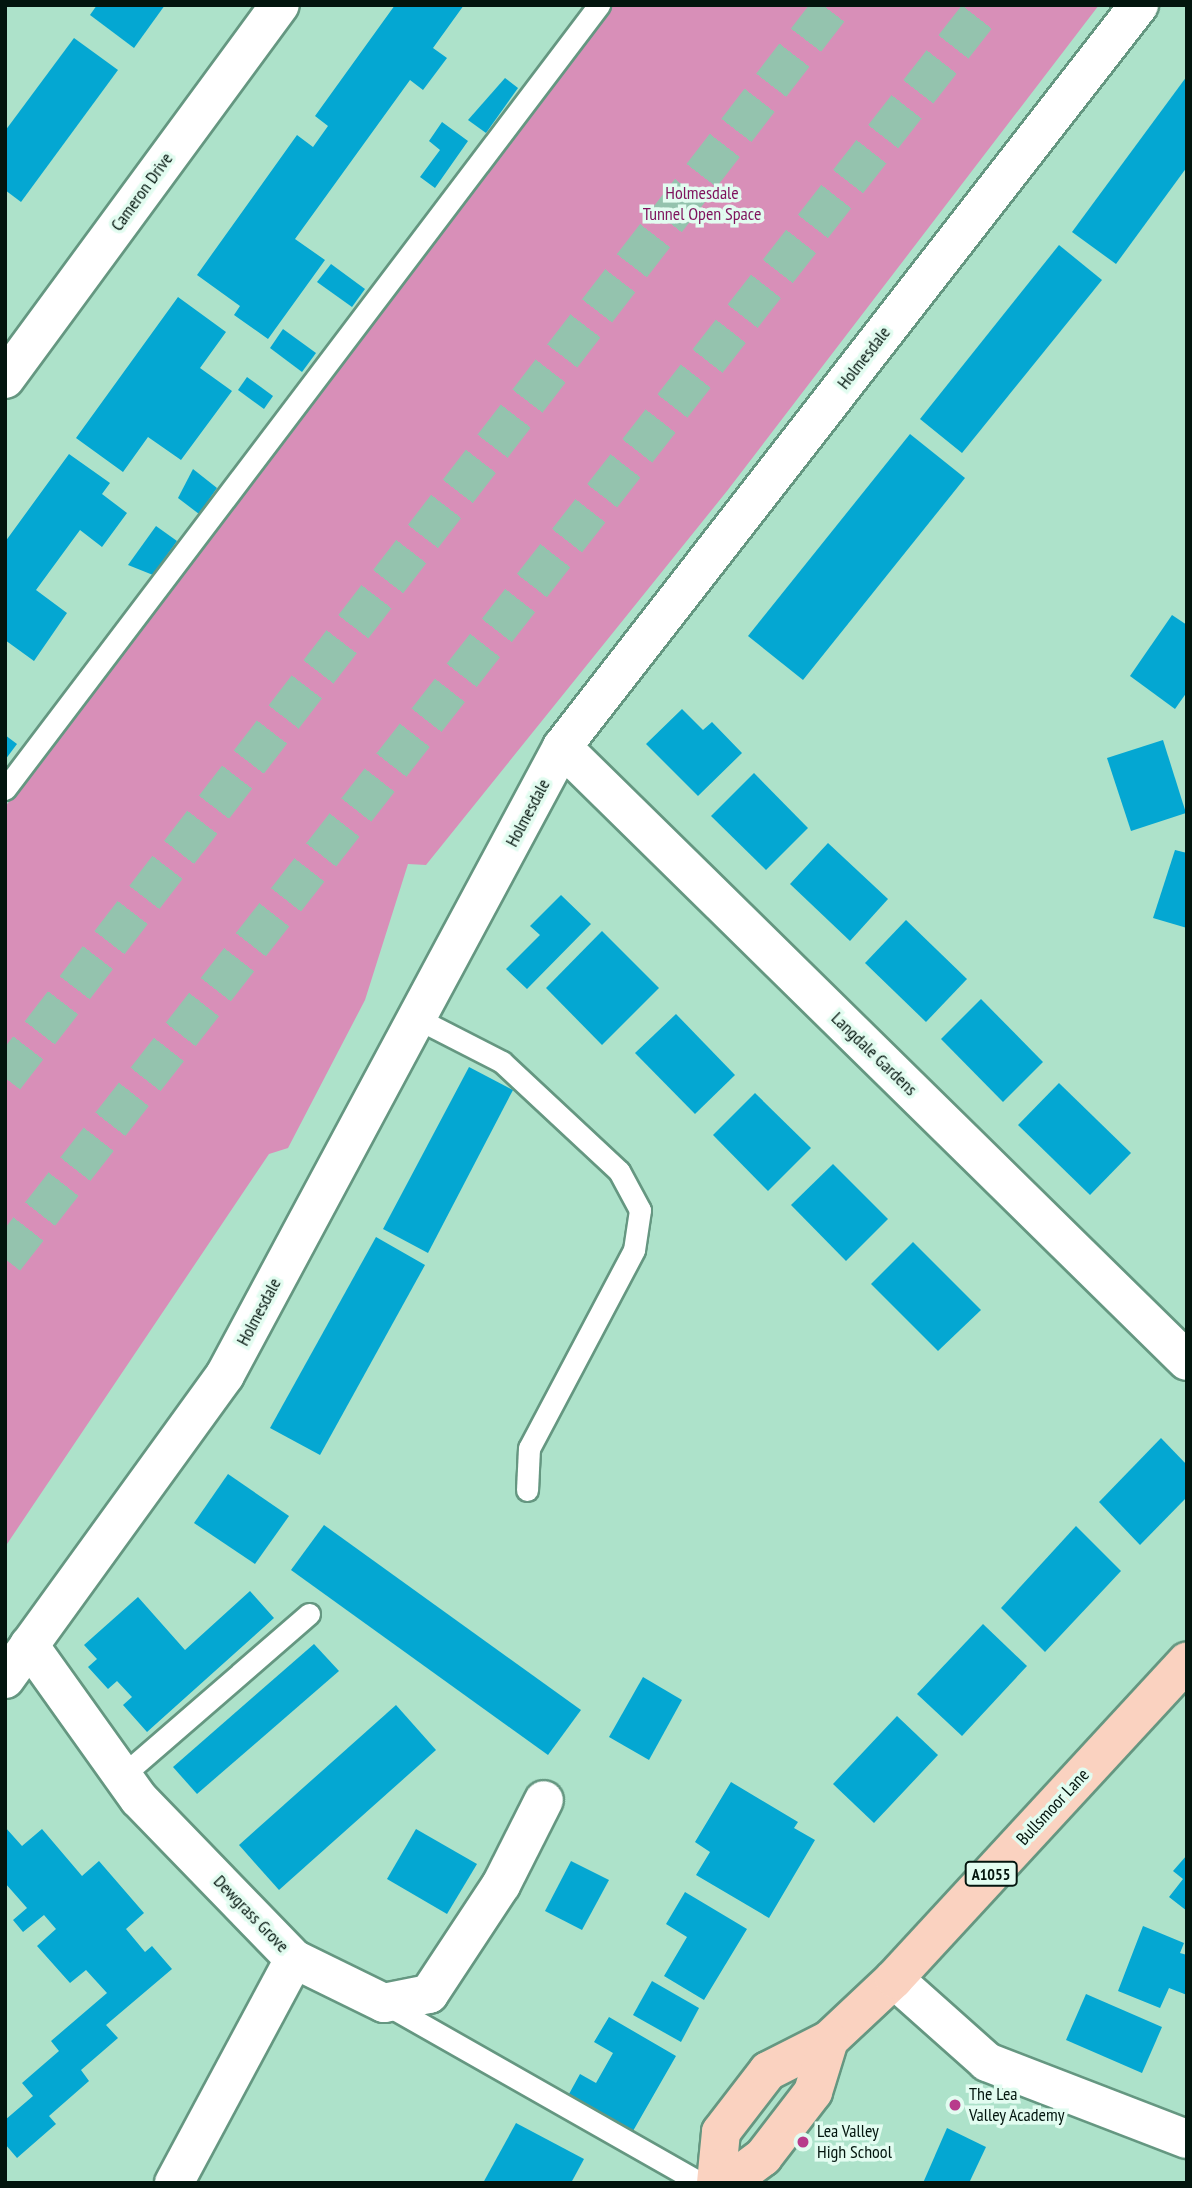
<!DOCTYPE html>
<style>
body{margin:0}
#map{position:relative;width:1192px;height:2188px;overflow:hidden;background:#ade2ca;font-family:"PT Sans Narrow",sans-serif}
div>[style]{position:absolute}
.green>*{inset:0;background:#d88fb8}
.building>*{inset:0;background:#04a7d2}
.motorway-tunnel>*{height:38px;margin-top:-19px;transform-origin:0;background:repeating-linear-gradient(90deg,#94c3ae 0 38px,transparent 0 57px)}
.roads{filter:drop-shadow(2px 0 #659781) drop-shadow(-2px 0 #659781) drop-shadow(0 2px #659781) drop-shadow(0 -2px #659781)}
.service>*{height:21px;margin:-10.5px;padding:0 10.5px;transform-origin:10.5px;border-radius:10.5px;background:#fff}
.minor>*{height:38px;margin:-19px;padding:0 19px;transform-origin:19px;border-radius:19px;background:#fff}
.primary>*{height:38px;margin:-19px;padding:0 19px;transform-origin:19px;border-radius:19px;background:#fad2c0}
.dots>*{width:19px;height:19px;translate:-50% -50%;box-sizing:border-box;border:4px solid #e2fcf0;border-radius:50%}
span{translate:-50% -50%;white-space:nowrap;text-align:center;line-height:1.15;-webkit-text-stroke:7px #e2fcf0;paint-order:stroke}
.shield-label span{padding:2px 5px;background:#e2fcf0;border:2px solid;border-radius:5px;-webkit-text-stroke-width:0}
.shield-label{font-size:16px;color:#03150e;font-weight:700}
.street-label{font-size:18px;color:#03150e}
.park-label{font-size:18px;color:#7f135d}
.poi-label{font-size:18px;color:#03150e}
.left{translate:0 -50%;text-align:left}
.frame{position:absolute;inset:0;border:7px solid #03150e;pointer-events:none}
</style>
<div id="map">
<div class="green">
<i style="clip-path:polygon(608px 5px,1099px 5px,727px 491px,426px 865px,408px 864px,365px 1000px,288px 1148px,269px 1154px,5px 1547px,5px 807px)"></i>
</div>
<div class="building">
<i style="clip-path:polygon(97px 5px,165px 5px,134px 48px,90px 15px)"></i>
<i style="clip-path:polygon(395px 5px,464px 5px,433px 48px,447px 58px,423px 90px,410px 80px,295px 239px,325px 260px,268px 339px,234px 315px,240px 306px,197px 275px,297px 135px,313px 147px,328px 126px,315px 116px)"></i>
<i style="clip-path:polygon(74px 38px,118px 70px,21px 202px,5px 190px,5px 131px)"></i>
<i style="clip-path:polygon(1187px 76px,1187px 167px,1116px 264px,1072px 232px)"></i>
<i style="clip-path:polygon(505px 78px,518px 88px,486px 133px,468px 120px)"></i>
<i style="clip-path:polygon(442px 122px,468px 141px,435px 188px,420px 177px,440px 150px,429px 141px)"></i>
<i style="clip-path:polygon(1059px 245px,1102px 280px,962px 453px,920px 419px)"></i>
<i style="clip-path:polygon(331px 264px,365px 289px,352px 307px,317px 282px)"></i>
<i style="clip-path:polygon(178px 297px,226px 332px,200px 368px,232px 391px,181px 460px,148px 437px,123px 472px,76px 438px)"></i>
<i style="clip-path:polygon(283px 329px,316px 353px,302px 372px,270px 348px)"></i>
<i style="clip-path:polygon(247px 377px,273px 396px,264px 409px,238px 390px)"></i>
<i style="clip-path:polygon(910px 434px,965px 478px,803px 680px,748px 636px)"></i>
<i style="clip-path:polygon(69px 454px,110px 483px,102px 494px,127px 513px,102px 547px,80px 530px,36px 590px,67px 613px,34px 661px,5px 640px,5px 542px)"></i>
<i style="clip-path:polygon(193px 469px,217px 488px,199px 514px,178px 498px)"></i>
<i style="clip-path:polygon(156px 526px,177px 541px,153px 575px,128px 565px)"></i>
<i style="clip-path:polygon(1172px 615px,1187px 625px,1187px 692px,1175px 709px,1130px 676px)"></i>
<i style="clip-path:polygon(682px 709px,703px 730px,712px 722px,742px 753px,698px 796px,646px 744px)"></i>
<i style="clip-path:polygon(5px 735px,17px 744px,5px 760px)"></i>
<i style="clip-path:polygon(1163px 740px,1186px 813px,1131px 831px,1107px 758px)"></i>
<i style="clip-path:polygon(754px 773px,808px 828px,766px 870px,711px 816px)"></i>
<i style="clip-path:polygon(828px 843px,888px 899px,850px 941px,790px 884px)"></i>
<i style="clip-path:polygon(1175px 850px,1187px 853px,1187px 928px,1153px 918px)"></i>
<i style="clip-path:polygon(561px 895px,591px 924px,527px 989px,506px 969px,540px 935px,530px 926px)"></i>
<i style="clip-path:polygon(906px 920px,967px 979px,926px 1022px,865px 963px)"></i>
<i style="clip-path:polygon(602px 931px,659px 988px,602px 1045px,546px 988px)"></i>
<i style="clip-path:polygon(981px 999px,1043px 1062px,1003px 1102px,941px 1039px)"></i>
<i style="clip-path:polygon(676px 1014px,735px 1075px,695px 1114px,635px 1053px)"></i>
<i style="clip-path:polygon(469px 1067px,513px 1090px,428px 1253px,383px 1229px)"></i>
<i style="clip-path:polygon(1059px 1083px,1131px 1153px,1090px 1195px,1018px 1125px)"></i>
<i style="clip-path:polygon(755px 1093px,811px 1148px,768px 1191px,713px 1135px)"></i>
<i style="clip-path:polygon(833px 1164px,888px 1219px,846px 1261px,791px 1205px)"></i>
<i style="clip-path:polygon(376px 1237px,425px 1265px,320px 1455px,270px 1428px)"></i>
<i style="clip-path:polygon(913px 1242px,981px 1310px,938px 1351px,871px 1284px)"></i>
<i style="clip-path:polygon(1161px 1438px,1187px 1465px,1187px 1497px,1140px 1545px,1099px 1502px)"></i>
<i style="clip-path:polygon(228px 1474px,289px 1516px,255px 1564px,194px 1523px)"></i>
<i style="clip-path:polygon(324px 1525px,581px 1710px,548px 1755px,291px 1570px)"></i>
<i style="clip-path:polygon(1076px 1526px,1121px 1571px,1045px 1652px,1001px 1608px)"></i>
<i style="clip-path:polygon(250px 1591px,274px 1618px,147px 1732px,123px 1705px,132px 1697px,117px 1681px,108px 1689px,88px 1667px,97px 1659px,84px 1645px,138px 1597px,185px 1650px)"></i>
<i style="clip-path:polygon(983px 1624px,1027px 1666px,962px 1736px,917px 1694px)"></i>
<i style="clip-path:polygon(314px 1644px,339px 1671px,197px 1794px,173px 1767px)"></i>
<i style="clip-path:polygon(643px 1677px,682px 1700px,649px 1760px,609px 1737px)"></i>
<i style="clip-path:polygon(396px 1705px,436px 1750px,279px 1890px,239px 1845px)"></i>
<i style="clip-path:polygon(897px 1716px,938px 1755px,874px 1823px,833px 1784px)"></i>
<i style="clip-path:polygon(731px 1782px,798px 1822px,794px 1828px,815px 1840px,769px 1918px,696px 1875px,710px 1852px,695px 1842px)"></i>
<i style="clip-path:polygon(5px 1827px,22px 1846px,42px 1829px,82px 1876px,99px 1861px,144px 1913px,126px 1929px,145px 1952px,152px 1946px,172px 1969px,106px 2025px,118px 2038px,81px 2070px,89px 2081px,49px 2116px,56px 2124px,17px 2158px,5px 2144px,5px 2120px,33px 2096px,22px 2083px,59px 2051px,51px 2041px,107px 1993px,86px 1970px,70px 1983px,37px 1946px,56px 1929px,44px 1915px,23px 1932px,13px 1920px,27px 1908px,5px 1883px)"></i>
<i style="clip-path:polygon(416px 1829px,477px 1864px,447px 1914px,387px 1879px)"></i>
<i style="clip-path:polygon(1187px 1855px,1187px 1911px,1169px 1897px,1183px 1879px,1173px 1871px)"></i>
<i style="clip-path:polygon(571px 1861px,609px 1880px,582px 1930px,545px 1911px)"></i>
<i style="clip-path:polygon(685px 1892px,747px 1929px,704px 2000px,664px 1976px,687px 1937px,666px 1924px)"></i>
<i style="clip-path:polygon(1143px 1926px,1184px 1943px,1180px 1953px,1187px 1955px,1187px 1995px,1169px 1988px,1160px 2008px,1118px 1991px)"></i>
<i style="clip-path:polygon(652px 1981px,699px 2008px,681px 2042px,633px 2015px)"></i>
<i style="clip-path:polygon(1086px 1994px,1162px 2027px,1142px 2073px,1066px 2040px)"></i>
<i style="clip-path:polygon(609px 2017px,676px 2056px,633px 2131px,569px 2094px,580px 2074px,596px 2083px,613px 2053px,594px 2042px)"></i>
<i style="clip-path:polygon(516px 2123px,584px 2159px,571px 2183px,483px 2183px)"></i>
<i style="clip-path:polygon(947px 2128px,986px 2147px,969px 2183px,923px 2183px)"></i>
</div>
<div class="motorway-tunnel">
<i style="left:5px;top:1078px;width:1355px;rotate:-52.34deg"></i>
<i style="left:5px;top:1259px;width:1592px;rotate:-51.96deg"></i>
</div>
<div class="roads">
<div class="service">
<i style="left:5px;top:789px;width:984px;rotate:-52.85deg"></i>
<i style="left:420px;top:1020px;width:92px;rotate:27.1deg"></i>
<i style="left:502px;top:1062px;width:160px;rotate:43deg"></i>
<i style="left:619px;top:1171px;width:44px;rotate:61.7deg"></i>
<i style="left:640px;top:1210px;width:40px;rotate:98.5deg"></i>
<i style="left:634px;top:1250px;width:224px;rotate:117.9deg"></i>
<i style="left:529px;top:1448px;width:42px;rotate:92.7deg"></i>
<i style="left:123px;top:1775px;width:246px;rotate:-40.9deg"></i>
<i style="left:384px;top:2003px;width:365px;rotate:29.6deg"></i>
</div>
<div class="minor">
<i style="left:5px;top:379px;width:464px;rotate:-53.7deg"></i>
<i style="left:562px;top:747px;width:876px;rotate:44.49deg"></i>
<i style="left:29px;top:1645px;width:189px;rotate:54.5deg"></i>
<i style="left:139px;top:1799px;width:223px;rotate:45.9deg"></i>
<i style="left:294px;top:1959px;width:100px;rotate:26.1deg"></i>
<i style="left:384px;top:2003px;width:46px;rotate:-11.3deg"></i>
<i style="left:429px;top:1994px;width:131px;rotate:-56.6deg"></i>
<i style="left:501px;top:1885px;width:95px;rotate:-63.2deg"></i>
<i style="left:5px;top:1679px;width:375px;rotate:-54.1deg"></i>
<i style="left:225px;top:1375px;width:713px;rotate:-61.78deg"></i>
<i style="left:562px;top:747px;width:940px;rotate:-52.13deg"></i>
<i style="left:894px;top:1979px;width:125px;rotate:41.7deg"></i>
<i style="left:987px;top:2062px;width:214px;rotate:21.1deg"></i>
<i style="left:174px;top:2183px;width:254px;rotate:-61.8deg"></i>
</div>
<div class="primary">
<i style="left:716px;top:2183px;width:51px;rotate:-84.4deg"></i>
<i style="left:721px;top:2132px;width:77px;rotate:-52.4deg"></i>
<i style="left:768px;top:2071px;width:68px;rotate:-26.9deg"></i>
<i style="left:829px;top:2040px;width:89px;rotate:-43.2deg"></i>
<i style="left:894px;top:1979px;width:432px;rotate:-47.3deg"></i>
<i style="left:728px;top:2183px;width:44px;rotate:-36.6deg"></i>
<i style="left:763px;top:2157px;width:82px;rotate:-52.4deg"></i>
<i style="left:813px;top:2092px;width:54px;rotate:-72.9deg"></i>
</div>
</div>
<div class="dots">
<i style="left:955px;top:2105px;background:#b83b8b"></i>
<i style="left:803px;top:2142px;background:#b83b8b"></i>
</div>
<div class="shield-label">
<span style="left:991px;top:1874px">A1055</span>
</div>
<div class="street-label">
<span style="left:142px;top:192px;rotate:-54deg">Cameron Drive</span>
<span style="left:864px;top:358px;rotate:-52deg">Holmesdale</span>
<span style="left:528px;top:813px;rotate:-62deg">Holmesdale</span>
<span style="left:874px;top:1054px;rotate:44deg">Langdale Gardens</span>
<span style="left:259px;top:1312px;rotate:-62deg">Holmesdale</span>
<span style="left:1053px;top:1807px;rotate:-47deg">Bullsmoor Lane</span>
<span style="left:251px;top:1914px;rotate:46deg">Dewgrass Grove</span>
</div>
<div class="park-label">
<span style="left:702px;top:204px">Holmesdale<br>Tunnel Open Space</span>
</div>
<div class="poi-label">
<span class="left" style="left:969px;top:2105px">The Lea<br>Valley Academy</span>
<span class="left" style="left:817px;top:2142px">Lea Valley<br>High School</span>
</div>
<div class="frame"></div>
</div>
